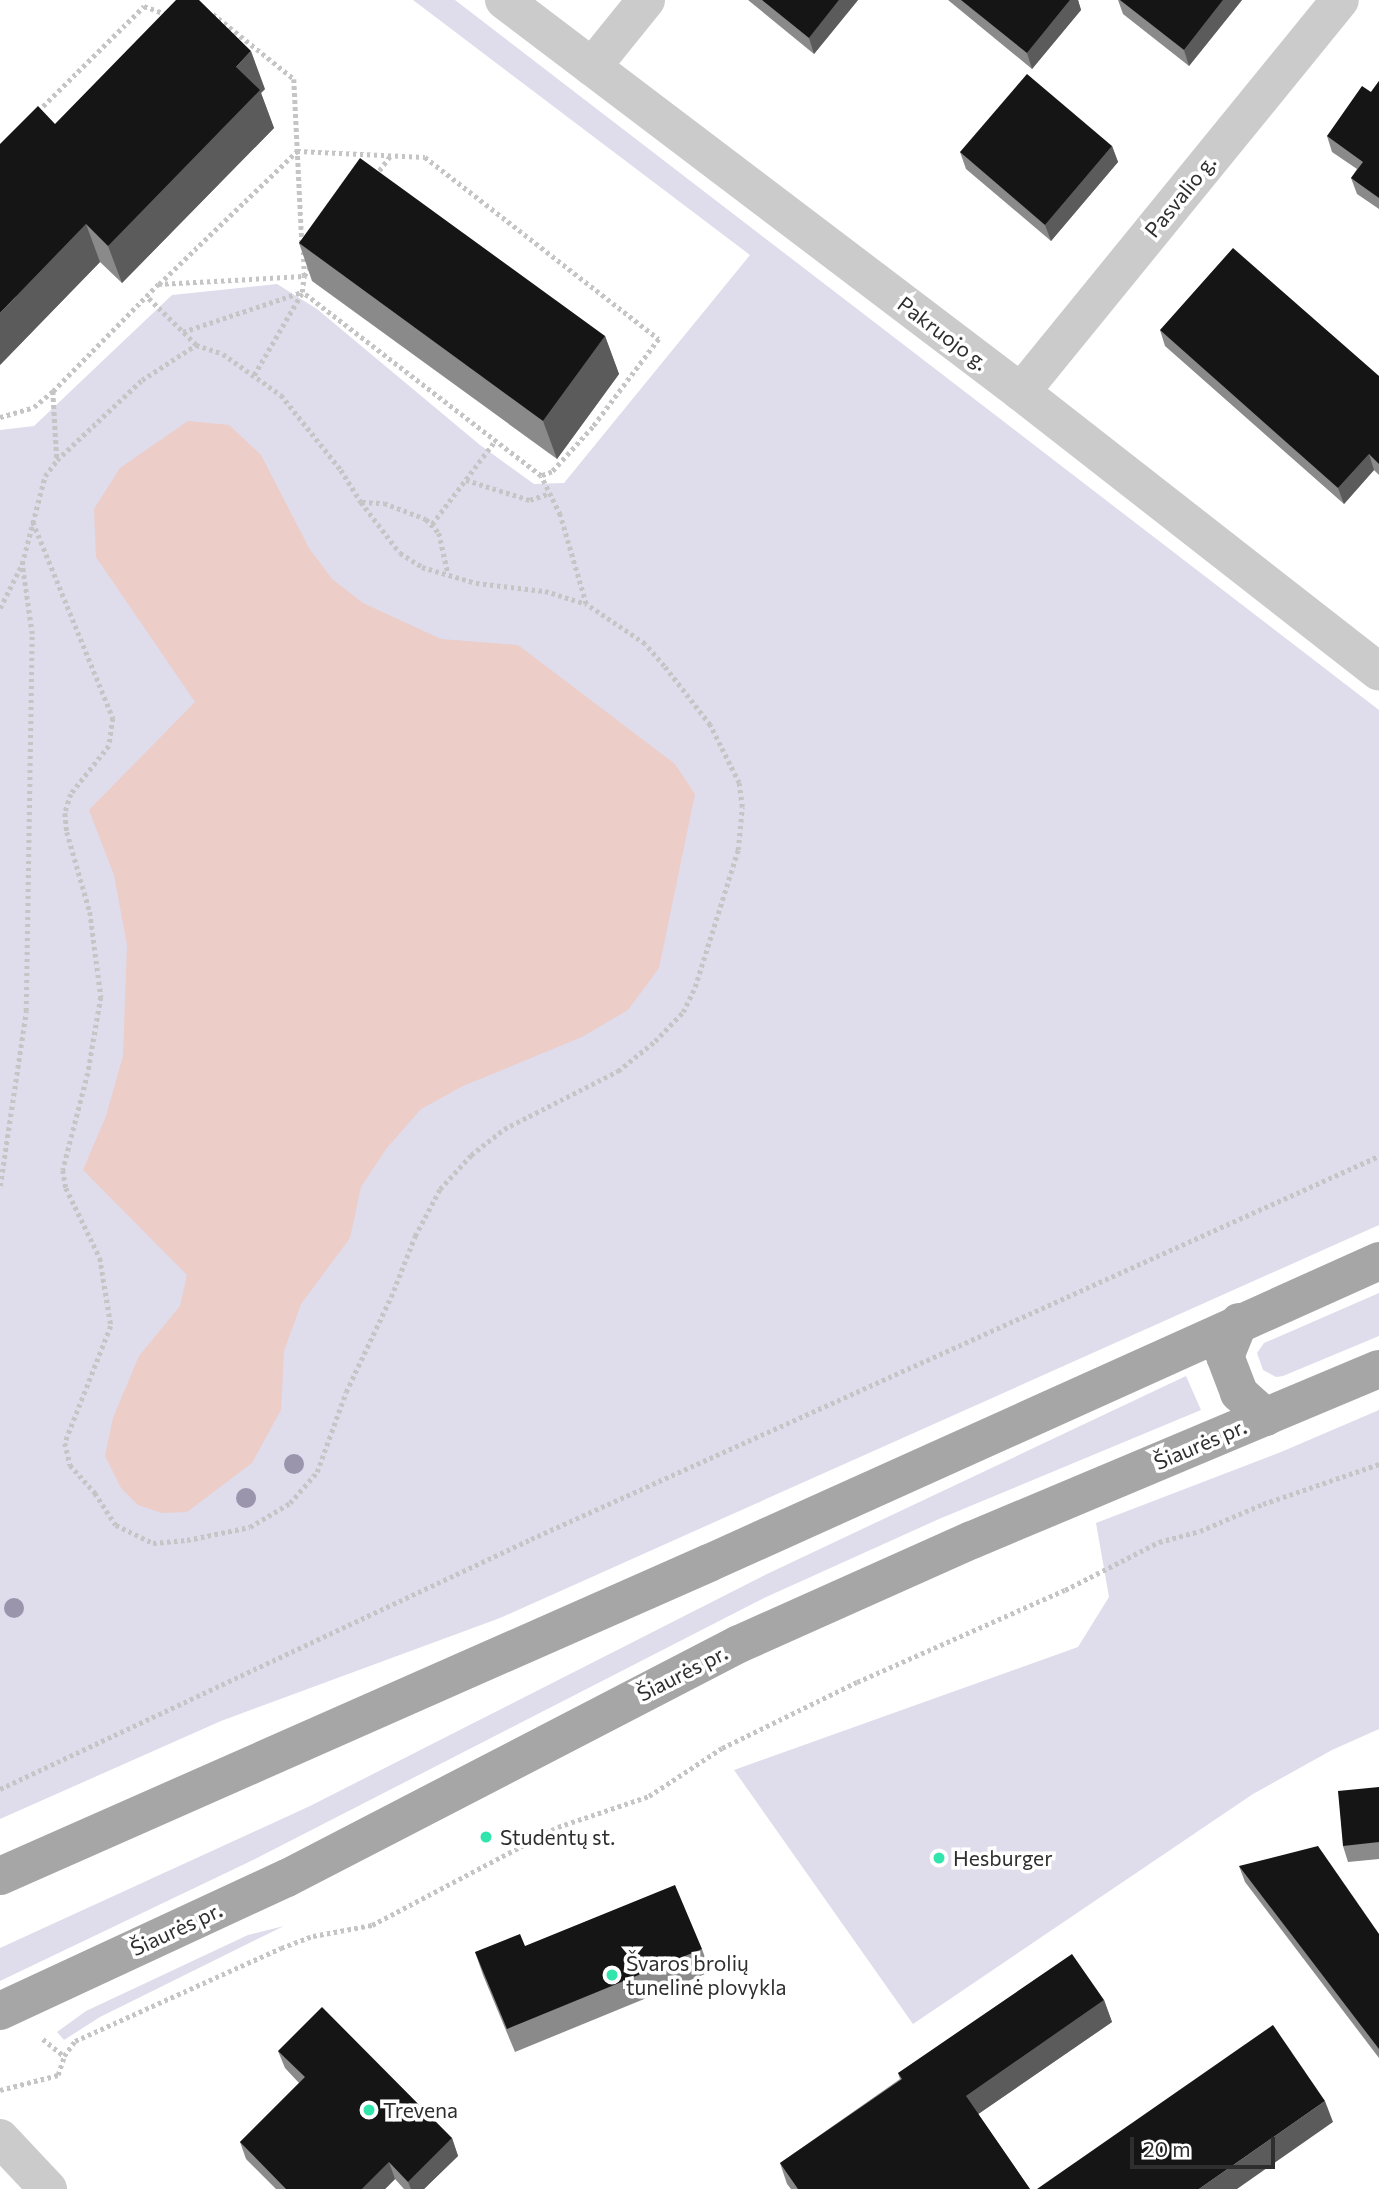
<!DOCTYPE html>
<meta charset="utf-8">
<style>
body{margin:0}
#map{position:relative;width:1379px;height:2189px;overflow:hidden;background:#fff;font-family:Commissioner,sans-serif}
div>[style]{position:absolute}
.green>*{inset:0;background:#dfdcec}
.water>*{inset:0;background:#eccdc8}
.path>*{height:4.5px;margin-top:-2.25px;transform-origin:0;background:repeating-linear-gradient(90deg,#c5c5c5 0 3.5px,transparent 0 7px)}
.street>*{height:38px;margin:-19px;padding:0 19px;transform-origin:19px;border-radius:19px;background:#cbcbcb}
.primary>*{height:38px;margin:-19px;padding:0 19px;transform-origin:19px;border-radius:19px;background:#a6a6a6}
.trees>*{width:20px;height:20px;margin:-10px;border-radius:50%;background:#9b94ad}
.wall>*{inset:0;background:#8a8a8a}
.shaded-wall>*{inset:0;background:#5b5b5b}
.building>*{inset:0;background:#151515}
.dots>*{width:19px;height:19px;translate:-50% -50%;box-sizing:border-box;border:4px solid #fff;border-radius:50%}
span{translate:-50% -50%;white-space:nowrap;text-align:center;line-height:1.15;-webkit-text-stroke:7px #fff;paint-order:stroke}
.street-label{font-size:21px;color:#2e2e2e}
.poi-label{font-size:21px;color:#2e2e2e}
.left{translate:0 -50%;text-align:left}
.scale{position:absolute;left:1130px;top:2137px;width:145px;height:32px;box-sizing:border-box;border:4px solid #2e2e2e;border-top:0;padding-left:9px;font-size:21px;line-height:24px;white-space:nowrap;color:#2e2e2e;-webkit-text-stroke:5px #fff;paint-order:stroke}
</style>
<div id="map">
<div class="green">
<i style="clip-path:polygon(413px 0,455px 0,1379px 710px,1379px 1225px,500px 1618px,221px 1721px,0 1819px,0 430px,34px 426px,172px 295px,277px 284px,317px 309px,480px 445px,534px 484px,564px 483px,750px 255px)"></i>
<i style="clip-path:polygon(1379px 1293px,1379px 1336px,1283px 1376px,1276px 1377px,1263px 1370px,1257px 1353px,1264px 1343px)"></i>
<i style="clip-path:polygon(1186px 1376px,1201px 1410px,939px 1519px,764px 1598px,253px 1860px,0 1981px,0 1948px,310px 1806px,767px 1574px)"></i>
<i style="clip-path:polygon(1379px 1410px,1379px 1729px,1332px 1750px,1253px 1794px,913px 2024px,734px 1770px,1078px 1647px,1109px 1597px,1096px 1523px,1281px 1452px)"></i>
<i style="clip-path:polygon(284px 1926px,100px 2017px,64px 2040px,57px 2032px,86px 2011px,248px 1935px)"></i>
</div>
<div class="water">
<i style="clip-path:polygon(188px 421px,229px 425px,261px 455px,309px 548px,332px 579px,363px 603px,441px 639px,518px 645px,675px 764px,695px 794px,659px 968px,628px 1010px,582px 1037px,463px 1086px,421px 1109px,386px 1149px,361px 1187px,350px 1238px,301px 1304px,284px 1351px,281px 1410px,252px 1463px,187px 1512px,162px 1513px,138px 1505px,121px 1488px,105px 1456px,113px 1418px,139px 1356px,180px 1306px,187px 1275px,83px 1170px,106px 1116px,123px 1056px,127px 945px,114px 875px,89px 810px,195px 702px,96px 557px,94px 509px,120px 468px)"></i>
</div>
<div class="path">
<i style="left:213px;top:14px;width:104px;rotate:38.7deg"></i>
<i style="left:294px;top:79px;width:165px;rotate:87.2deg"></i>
<i style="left:38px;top:111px;width:149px;rotate:-44.7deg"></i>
<i style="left:144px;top:6px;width:23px;rotate:20deg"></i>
<i style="left:375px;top:176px;width:25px;rotate:-53deg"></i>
<i style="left:159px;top:284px;width:192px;rotate:-43.9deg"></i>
<i style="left:297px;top:151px;width:128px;rotate:2.7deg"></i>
<i style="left:425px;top:157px;width:296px;rotate:37.9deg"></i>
<i style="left:659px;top:339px;width:110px;rotate:126.9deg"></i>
<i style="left:593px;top:427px;width:61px;rotate:132.3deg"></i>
<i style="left:552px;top:472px;width:12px;rotate:160deg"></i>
<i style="left:183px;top:332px;width:126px;rotate:-18.6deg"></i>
<i style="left:196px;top:345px;width:28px;rotate:18deg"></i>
<i style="left:223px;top:354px;width:71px;rotate:35.3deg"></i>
<i style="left:281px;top:395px;width:96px;rotate:51.3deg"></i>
<i style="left:341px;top:470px;width:38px;rotate:58deg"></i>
<i style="left:361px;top:502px;width:64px;rotate:52.6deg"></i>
<i style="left:400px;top:553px;width:26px;rotate:32deg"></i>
<i style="left:422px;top:567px;width:56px;rotate:16.5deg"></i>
<i style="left:476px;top:583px;width:69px;rotate:6.6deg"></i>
<i style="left:545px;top:591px;width:43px;rotate:17.6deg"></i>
<i style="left:586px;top:604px;width:93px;rotate:-106.3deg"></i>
<i style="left:560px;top:515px;width:43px;rotate:-116deg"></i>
<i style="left:541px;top:476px;width:302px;rotate:-142.4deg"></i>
<i style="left:302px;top:292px;width:16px;rotate:-83deg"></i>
<i style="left:304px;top:276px;width:12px;rotate:-55deg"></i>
<i style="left:254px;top:375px;width:95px;rotate:-59.7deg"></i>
<i style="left:53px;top:391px;width:69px;rotate:86.7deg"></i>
<i style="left:57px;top:460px;width:117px;rotate:-43.3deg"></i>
<i style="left:142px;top:380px;width:64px;rotate:-32.9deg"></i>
<i style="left:196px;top:345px;width:70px;rotate:-135.6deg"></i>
<i style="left:0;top:417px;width:35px;rotate:-16deg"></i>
<i style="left:34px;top:407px;width:25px;rotate:-40deg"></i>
<i style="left:53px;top:391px;width:150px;rotate:-45.5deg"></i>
<i style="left:158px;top:284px;width:146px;rotate:-3.1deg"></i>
<i style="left:304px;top:276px;width:24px;rotate:-92deg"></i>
<i style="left:466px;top:480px;width:67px;rotate:17.4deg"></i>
<i style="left:530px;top:500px;width:21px;rotate:-19deg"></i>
<i style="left:362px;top:502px;width:22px;rotate:3deg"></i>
<i style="left:384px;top:503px;width:45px;rotate:20.9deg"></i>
<i style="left:426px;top:519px;width:19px;rotate:47deg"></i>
<i style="left:439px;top:533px;width:41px;rotate:77.3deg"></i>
<i style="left:33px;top:522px;width:212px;rotate:67.8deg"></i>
<i style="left:113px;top:718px;width:28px;rotate:98deg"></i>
<i style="left:109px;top:746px;width:61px;rotate:128.4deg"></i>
<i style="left:71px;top:794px;width:20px;rotate:108deg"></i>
<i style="left:65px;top:813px;width:19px;rotate:84deg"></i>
<i style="left:67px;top:832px;width:83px;rotate:74deg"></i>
<i style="left:90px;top:912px;width:86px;rotate:82.6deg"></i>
<i style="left:101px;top:997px;width:77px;rotate:99.7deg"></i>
<i style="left:88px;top:1073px;width:100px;rotate:104.5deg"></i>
<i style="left:63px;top:1170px;width:18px;rotate:81deg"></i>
<i style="left:66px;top:1188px;width:78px;rotate:64.1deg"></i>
<i style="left:100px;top:1258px;width:69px;rotate:80.8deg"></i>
<i style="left:111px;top:1326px;width:126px;rotate:111.5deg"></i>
<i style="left:65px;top:1443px;width:23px;rotate:77deg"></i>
<i style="left:70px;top:1465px;width:38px;rotate:48deg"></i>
<i style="left:95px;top:1493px;width:38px;rotate:57deg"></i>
<i style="left:116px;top:1525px;width:41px;rotate:25.9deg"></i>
<i style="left:153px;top:1543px;width:34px;rotate:-5deg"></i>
<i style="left:187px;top:1540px;width:64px;rotate:-11.7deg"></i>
<i style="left:250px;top:1527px;width:47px;rotate:-31deg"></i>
<i style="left:290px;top:1503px;width:41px;rotate:-48.9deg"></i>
<i style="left:317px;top:1472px;width:85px;rotate:-70.1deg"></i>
<i style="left:346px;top:1392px;width:105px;rotate:-64.7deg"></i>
<i style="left:391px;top:1297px;width:66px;rotate:-68.5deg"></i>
<i style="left:415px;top:1236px;width:53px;rotate:-62deg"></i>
<i style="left:440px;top:1189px;width:46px;rotate:-47.6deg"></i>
<i style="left:471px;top:1155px;width:42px;rotate:-38.2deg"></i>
<i style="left:504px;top:1129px;width:128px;rotate:-27deg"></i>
<i style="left:618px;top:1071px;width:48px;rotate:-39deg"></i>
<i style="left:655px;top:1041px;width:40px;rotate:-46deg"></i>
<i style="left:683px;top:1012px;width:28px;rotate:-64deg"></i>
<i style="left:695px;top:987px;width:144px;rotate:-72.6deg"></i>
<i style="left:738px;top:850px;width:43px;rotate:-84.7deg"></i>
<i style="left:742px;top:807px;width:24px;rotate:-97deg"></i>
<i style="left:739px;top:783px;width:65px;rotate:-116.6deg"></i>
<i style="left:710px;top:725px;width:75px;rotate:-127.9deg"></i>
<i style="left:664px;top:666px;width:29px;rotate:-131deg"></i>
<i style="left:645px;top:644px;width:71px;rotate:-145.9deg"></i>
<i style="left:432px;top:524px;width:104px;rotate:-52.8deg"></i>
<i style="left:0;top:608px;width:49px;rotate:-63.4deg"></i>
<i style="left:22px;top:564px;width:91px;rotate:-75.4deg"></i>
<i style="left:45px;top:476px;width:20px;rotate:-53deg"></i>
<i style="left:0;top:1186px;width:177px;rotate:-81.5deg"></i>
<i style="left:26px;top:1011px;width:377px;rotate:-89.1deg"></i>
<i style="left:32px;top:634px;width:71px;rotate:-98.1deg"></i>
<i style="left:0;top:1789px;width:587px;rotate:-25.21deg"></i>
<i style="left:531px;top:1539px;width:930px;rotate:-24.31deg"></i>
<i style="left:43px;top:2039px;width:27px;rotate:39deg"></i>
<i style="left:0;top:2090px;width:60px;rotate:-14.5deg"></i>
<i style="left:58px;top:2075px;width:20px;rotate:-72deg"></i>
<i style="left:64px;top:2056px;width:19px;rotate:-54deg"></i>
<i style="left:75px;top:2041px;width:226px;rotate:-24.3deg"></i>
<i style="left:281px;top:1948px;width:34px;rotate:-21deg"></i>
<i style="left:313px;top:1936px;width:60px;rotate:-10.6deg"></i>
<i style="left:372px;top:1925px;width:210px;rotate:-27.8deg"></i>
<i style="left:558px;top:1827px;width:96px;rotate:-18.8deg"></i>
<i style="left:649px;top:1796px;width:87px;rotate:-33.3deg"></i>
<i style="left:722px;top:1748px;width:150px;rotate:-26.1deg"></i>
<i style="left:857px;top:1682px;width:227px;rotate:-23.9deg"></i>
<i style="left:1065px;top:1590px;width:106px;rotate:-27.1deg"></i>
<i style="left:1159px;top:1542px;width:42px;rotate:-15deg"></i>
<i style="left:1200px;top:1531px;width:69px;rotate:-23.2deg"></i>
<i style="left:1263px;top:1504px;width:123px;rotate:-19deg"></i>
</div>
<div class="street">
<i style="left:504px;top:0;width:649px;rotate:37.17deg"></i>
<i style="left:1021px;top:392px;width:454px;rotate:38deg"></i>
<i style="left:592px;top:67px;width:86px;rotate:-51.1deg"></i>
<i style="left:1021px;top:392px;width:505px;rotate:-50.86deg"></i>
<i style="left:0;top:2138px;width:70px;rotate:46.7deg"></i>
</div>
<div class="primary">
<i style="left:1239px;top:1322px;width:37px;rotate:112deg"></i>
<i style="left:1225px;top:1356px;width:40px;rotate:69deg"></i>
<i style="left:1239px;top:1393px;width:36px;rotate:42deg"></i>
<i style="left:0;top:1876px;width:775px;rotate:-23.82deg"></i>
<i style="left:709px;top:1563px;width:735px;rotate:-24.26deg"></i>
<i style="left:0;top:2011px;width:316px;rotate:-24.9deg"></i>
<i style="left:287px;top:1878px;width:509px;rotate:-27.37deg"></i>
<i style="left:739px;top:1644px;width:255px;rotate:-24.1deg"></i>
<i style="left:972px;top:1540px;width:441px;rotate:-22.8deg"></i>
</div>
<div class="trees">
<i style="left:294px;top:1464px"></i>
<i style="left:246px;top:1498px"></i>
<i style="left:14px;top:1608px"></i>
</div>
<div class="wall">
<i style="clip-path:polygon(748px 0,858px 0,814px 54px)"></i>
<i style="clip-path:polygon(948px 0,1078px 0,1081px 10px,1032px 69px)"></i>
<i style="clip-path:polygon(1118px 0,1242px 0,1189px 66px,1123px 14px)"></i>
<i style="clip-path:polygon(1379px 81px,1379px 209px,1357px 194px,1351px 178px,1357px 169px,1332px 152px,1327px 136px,1371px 92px)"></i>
<i style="clip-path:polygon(265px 89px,261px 93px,274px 128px,122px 283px,100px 262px,0 365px,55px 124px)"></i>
<i style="clip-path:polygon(1112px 146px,1118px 162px,1051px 241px,966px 169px,960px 152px)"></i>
<i style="clip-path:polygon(299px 243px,605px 336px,619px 374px,557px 459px,312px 281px)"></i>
<i style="clip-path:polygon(1160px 330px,1379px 376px,1379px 475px,1374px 470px,1344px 504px,1165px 346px)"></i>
<i style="clip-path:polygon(1379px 1787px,1379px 1859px,1348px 1862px,1343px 1846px)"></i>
<i style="clip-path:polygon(1239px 1866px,1379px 1934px,1379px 2058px,1245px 1882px)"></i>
<i style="clip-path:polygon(525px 1946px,702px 1949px,710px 1972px,515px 2052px,483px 1975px,475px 1952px)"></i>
<i style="clip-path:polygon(1104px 2000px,1112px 2022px,978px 2114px,1030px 2189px,791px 2189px,787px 2184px,780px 2163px,900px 2079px,898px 2073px)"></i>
<i style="clip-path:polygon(278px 2051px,452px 2138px,458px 2156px,424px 2189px,404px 2189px,395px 2179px,385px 2189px,276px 2189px,246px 2159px,240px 2142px,299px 2083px,285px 2068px)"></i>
</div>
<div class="shaded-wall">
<i style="clip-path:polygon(839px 0,858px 0,814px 54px,809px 38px)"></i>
<i style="clip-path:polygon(1070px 0,1078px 0,1081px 10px,1032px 69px,1027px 53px)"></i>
<i style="clip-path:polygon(1223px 0,1242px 0,1189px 66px,1184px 50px)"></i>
<i style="clip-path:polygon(251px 51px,265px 89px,261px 93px,274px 128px,122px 283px,108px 246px,236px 67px)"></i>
<i style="clip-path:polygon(1112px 146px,1118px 162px,1051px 241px,1045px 225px)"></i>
<i style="clip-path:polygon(86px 224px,100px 262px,0 365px,0 313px)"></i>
<i style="clip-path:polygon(605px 336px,619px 374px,557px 459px,543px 421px)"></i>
<i style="clip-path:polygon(1369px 454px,1374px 470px,1344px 504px,1338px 488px)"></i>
<i style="clip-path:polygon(1104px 2000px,1112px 2022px,974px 2117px,966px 2096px)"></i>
<i style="clip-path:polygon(1325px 2101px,1333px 2122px,1237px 2189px,1199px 2189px)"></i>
<i style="clip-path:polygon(452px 2138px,458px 2156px,424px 2189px,411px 2189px,408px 2182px)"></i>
<i style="clip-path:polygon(389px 2162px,395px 2179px,385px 2189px,362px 2189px)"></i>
</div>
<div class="building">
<i style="clip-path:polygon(176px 0,199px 0,251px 51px,236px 67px,260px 90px,108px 246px,86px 224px,0 313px,0 144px,38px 106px,55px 124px)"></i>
<i style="clip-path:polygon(762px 0,839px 0,809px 38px)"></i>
<i style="clip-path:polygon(961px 0,1070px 0,1027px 53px)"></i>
<i style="clip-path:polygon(1120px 0,1223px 0,1184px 50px)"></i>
<i style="clip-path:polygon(1027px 74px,1112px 146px,1045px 225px,960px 152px)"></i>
<i style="clip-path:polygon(1379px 81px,1379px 198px,1351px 178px,1363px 162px,1327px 136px,1362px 86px,1371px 92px)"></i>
<i style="clip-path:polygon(360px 158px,605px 336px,543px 421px,299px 243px)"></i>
<i style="clip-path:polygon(1233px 248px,1379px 376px,1379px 464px,1369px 454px,1338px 488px,1160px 330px)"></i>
<i style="clip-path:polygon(1379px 1787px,1379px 1842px,1343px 1846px,1338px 1791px)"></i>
<i style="clip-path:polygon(1318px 1846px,1379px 1934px,1379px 2049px,1239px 1866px)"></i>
<i style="clip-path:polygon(675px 1885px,702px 1949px,507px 2029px,475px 1952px,520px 1934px,525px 1946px)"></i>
<i style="clip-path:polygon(1072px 1954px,1104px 2000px,966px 2096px,1030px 2189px,798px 2189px,780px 2163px,902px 2079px,898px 2073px)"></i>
<i style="clip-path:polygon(322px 2007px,452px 2138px,408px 2182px,389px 2162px,362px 2189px,286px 2189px,240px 2142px,305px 2077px,278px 2051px)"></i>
<i style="clip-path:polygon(1273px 2025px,1325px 2101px,1199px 2189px,1037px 2189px)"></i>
</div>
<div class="dots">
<i style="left:486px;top:1837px;background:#31e5ac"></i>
<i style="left:939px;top:1858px;background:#31e5ac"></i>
<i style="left:612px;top:1975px;background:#31e5ac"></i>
<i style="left:369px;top:2110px;background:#31e5ac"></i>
</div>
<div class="street-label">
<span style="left:1180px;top:196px;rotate:-51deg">Pasvalio g.</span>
<span style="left:943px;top:333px;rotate:37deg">Pakruojo g.</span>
<span style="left:1200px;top:1444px;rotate:-23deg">Šiaurės pr.</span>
<span style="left:682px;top:1673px;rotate:-27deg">Šiaurės pr.</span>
<span style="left:176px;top:1929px;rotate:-25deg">Šiaurės pr.</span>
</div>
<div class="poi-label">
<span class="left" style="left:500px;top:1837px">Studentų st.</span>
<span class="left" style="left:953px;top:1858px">Hesburger</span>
<span class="left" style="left:626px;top:1975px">Švaros brolių<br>tunelinė plovykla</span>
<span class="left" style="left:383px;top:2110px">Trevena</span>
</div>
<div class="scale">20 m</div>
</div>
